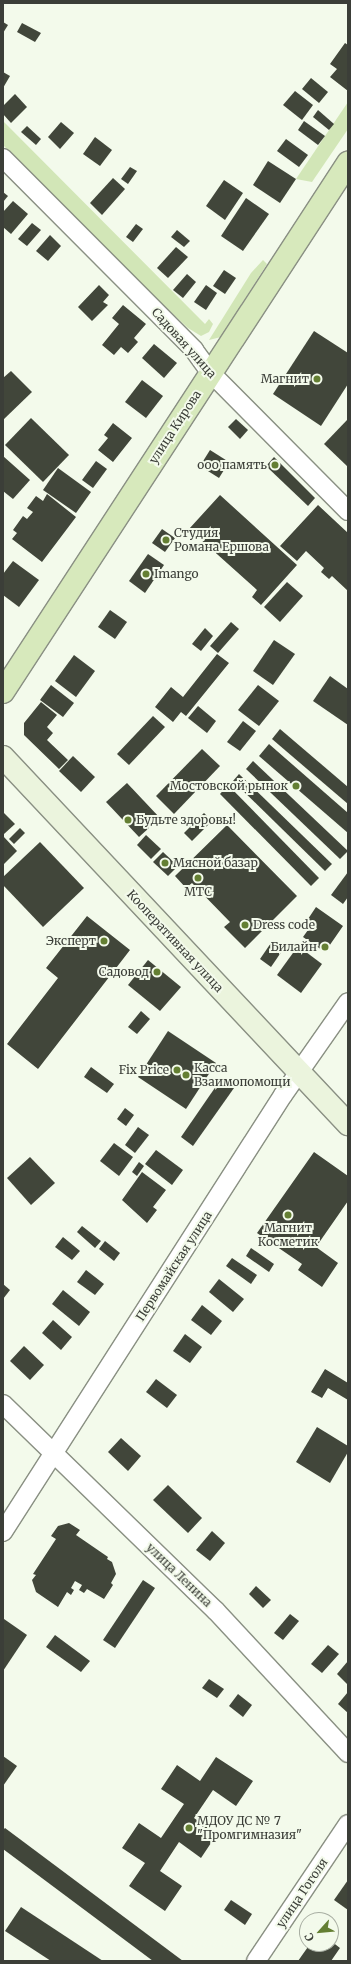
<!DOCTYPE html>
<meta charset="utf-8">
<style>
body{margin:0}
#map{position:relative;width:351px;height:1964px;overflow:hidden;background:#f3faeb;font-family:Merriweather,serif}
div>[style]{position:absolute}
.green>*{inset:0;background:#d2e6b7}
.building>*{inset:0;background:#41463a}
.roads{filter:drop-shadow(1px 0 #8a9083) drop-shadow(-1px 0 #8a9083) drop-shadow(0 1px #8a9083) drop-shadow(0 -1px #8a9083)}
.street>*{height:18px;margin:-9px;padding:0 9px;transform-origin:9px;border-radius:9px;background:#fff}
.secondary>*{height:22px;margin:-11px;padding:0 11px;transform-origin:11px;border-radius:11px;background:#ebf4dd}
.primary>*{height:22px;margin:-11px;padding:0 11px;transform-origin:11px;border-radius:11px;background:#d7e9bc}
.dots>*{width:11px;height:11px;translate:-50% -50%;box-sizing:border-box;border:2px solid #f3faeb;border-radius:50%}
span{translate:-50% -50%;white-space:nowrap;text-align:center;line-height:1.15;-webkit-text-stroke:4px #f3faeb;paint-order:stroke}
.street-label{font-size:12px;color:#3b3e38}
.poi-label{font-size:12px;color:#3b3e38}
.right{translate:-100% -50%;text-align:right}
.left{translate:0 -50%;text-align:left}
.frame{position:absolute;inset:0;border:4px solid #3b3e38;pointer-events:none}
.north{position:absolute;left:299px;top:1912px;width:40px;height:40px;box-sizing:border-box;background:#f3faeb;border:1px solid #a9afa3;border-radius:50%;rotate:243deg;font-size:11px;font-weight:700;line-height:16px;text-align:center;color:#3b3e38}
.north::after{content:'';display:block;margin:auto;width:14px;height:18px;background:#647f33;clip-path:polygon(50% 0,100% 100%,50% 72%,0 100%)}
</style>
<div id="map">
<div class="green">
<i style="clip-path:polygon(348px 102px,348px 129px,312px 182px,296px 179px)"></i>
<i style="clip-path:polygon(3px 121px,205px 324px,209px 319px,213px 324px,209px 332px,201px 336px,188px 328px,133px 277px,3px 145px)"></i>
<i style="clip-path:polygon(263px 260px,267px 264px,221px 337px,209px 340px,251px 273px)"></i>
</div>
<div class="building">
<i style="clip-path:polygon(3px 22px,8px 25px,3px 33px)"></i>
<i style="clip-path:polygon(22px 23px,41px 33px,35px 42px,17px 32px)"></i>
<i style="clip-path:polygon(345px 43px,348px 45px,348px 91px,330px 77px,337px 69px,330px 64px)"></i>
<i style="clip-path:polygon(3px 72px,10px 76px,3px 88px)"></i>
<i style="clip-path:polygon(311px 78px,328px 92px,319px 103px,302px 89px)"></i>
<i style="clip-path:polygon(295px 91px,313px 105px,302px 120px,283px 105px)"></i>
<i style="clip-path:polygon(15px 94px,27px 107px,11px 123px,3px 114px,3px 106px)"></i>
<i style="clip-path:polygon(318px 110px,334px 124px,329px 130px,313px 117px)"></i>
<i style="clip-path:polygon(304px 121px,325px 136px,318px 145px,298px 130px)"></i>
<i style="clip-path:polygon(61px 122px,74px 133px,60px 149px,48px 137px)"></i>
<i style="clip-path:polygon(27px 126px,41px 139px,36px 145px,21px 132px)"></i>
<i style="clip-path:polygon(95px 137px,112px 150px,100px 166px,83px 154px)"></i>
<i style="clip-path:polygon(286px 139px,308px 155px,299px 167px,277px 151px)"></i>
<i style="clip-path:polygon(268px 161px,296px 179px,280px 203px,253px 185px)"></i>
<i style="clip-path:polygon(130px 167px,137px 171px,128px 184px,121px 179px)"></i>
<i style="clip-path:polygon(113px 178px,125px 189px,102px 215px,90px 203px)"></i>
<i style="clip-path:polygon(224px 180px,243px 193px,225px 220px,206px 206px)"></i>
<i style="clip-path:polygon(3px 192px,8px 196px,3px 202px)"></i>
<i style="clip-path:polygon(246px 198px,269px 214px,243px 251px,221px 236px)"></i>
<i style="clip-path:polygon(13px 201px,28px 214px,11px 234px,3px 227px,3px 212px)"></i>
<i style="clip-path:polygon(32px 223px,41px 230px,27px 246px,18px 239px)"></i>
<i style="clip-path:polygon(136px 224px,143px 229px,133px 242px,126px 237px)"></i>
<i style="clip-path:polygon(177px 230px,190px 241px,184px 247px,171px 237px)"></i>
<i style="clip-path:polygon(50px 235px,61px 246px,48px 261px,36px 251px)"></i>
<i style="clip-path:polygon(176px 247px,188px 257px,168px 278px,157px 268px)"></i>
<i style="clip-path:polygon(224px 270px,236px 278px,225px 294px,213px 286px)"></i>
<i style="clip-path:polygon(187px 274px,196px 282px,183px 298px,173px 290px)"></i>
<i style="clip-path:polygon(99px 285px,109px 295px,103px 302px,108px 305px,92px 321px,78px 307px)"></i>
<i style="clip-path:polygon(206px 285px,217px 293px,206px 310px,194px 302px)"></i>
<i style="clip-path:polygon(123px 305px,146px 324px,134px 338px,138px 342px,128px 353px,121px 347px,114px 355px,102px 345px,119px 324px,112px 318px)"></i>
<i style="clip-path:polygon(314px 331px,348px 353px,348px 384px,321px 426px,273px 394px)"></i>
<i style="clip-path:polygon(154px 344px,177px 363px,164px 378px,142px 358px)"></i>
<i style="clip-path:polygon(11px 371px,32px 392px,3px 420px,3px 378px)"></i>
<i style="clip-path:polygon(142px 380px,163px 396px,146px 418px,125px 402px)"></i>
<i style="clip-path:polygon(31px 418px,69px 455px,43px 482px,5px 445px)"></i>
<i style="clip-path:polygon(236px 419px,248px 430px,240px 439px,228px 427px)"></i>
<i style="clip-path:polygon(348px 419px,348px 467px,324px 444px)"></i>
<i style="clip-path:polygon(113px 423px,132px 438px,113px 462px,98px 450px,108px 438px,104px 435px)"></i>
<i style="clip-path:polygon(210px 450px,229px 462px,219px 478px,200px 466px)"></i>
<i style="clip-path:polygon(3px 456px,30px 480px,13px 499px,3px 491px)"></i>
<i style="clip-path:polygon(274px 457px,315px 498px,308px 506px,266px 466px)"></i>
<i style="clip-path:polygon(96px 461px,107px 469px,93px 488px,82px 480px)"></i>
<i style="clip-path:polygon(58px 468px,91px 492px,76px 513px,43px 490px)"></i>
<i style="clip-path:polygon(47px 494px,76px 517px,42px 562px,12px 539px,17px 533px,13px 530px,23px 516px,27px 519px,33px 512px,27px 508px,36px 496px,43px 501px)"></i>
<i style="clip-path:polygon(220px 495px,297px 565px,261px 605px,252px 597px,257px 590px,189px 529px)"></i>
<i style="clip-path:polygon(318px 505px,348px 533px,348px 591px,332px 576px,329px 579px,321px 572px,324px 568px,306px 551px,297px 561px,280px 546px)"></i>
<i style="clip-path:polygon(162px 529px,175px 538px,165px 552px,152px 543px)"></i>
<i style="clip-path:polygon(148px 554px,164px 565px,145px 593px,129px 581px)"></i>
<i style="clip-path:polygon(13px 561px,39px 580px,19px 607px,3px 595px,3px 574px)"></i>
<i style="clip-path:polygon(287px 582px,303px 596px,280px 622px,264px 607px)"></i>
<i style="clip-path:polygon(110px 610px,127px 622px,115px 639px,98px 627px)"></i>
<i style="clip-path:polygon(231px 622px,239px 629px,218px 653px,210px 646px)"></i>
<i style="clip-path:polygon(205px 628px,213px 636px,201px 651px,192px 644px)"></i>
<i style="clip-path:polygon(274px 640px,295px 654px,273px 685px,253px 671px)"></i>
<i style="clip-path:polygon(217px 654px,229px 663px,186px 716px,181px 712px,173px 722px,155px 707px,171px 687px,183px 697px)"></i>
<i style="clip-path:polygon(74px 655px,95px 671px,76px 697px,55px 681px)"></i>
<i style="clip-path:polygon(330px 676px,348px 689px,348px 725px,313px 701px)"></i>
<i style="clip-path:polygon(51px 685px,74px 703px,63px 717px,40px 700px)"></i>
<i style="clip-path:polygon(258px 685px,279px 701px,259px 726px,238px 710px)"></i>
<i style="clip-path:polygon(41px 702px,57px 715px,47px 727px,53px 733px,47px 740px,68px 760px,59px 769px,24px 735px,24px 723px)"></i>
<i style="clip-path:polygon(198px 706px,216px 721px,207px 733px,188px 718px)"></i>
<i style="clip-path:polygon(153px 716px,165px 727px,129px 765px,117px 754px)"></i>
<i style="clip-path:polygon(243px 721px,256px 731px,240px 751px,227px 742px)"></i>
<i style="clip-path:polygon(280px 729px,348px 787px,348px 804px,272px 739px)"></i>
<i style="clip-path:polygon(269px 744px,348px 813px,348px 833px,259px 756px)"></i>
<i style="clip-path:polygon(202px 749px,220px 766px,174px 814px,156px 796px)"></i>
<i style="clip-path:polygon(73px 756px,95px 777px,81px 792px,59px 771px)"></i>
<i style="clip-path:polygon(253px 761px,348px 851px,340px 859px,246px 769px)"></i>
<i style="clip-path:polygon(239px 774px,332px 864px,325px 871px,233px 781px)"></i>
<i style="clip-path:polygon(127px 783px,160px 818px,139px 837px,106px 802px)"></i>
<i style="clip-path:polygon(228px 785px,319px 878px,311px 886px,220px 794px)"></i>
<i style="clip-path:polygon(3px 812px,15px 824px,4px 834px,3px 833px)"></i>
<i style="clip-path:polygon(204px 813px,212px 821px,192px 841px,184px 833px)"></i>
<i style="clip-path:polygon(227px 825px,297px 896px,245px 948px,224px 927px,230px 922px,192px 883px,186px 888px,175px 876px)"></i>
<i style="clip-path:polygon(20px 828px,25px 833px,14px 844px,9px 839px)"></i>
<i style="clip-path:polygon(146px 835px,161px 849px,151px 859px,137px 845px)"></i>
<i style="clip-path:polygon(3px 836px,17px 851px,3px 865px)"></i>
<i style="clip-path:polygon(40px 842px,84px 888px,43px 927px,3px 885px,3px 877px)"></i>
<i style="clip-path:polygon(163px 852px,178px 866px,168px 876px,153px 862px)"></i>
<i style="clip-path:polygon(348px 872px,348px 897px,343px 904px,331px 895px)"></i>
<i style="clip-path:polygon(316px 907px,343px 926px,325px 952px,303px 937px,313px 923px,308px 919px)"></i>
<i style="clip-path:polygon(87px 916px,130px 950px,38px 1069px,7px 1044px,58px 978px,46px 968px)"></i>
<i style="clip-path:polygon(273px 940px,284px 948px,271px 967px,260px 959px)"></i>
<i style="clip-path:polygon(298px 946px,322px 964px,301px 993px,277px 975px)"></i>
<i style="clip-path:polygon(148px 960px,181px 987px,160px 1011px,128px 985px)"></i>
<i style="clip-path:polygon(141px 1011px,150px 1019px,137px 1034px,128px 1027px)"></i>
<i style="clip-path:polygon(168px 1031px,216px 1063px,186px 1109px,138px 1077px)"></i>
<i style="clip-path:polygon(91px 1067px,114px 1084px,107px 1093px,84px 1077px)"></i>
<i style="clip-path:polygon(221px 1079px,234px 1088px,193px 1146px,181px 1137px)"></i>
<i style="clip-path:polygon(125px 1108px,134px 1115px,126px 1126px,117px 1119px)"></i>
<i style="clip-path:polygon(138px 1127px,149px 1135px,135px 1153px,125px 1145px)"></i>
<i style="clip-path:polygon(114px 1143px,133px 1157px,119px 1176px,100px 1161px)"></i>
<i style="clip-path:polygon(156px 1150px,183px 1170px,172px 1185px,145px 1164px)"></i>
<i style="clip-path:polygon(314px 1152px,348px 1176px,348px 1201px,316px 1247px,338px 1263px,322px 1287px,298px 1270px,302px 1264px,257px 1233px)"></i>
<i style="clip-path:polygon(30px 1157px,55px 1183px,31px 1205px,7px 1178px)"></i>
<i style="clip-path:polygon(139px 1162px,144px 1166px,137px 1176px,132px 1172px)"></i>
<i style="clip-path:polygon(142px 1172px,166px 1190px,153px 1207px,157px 1210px,147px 1223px,122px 1200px)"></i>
<i style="clip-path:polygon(82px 1226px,101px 1241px,95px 1248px,77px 1232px)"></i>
<i style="clip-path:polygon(63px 1237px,80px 1251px,72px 1260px,55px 1247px)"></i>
<i style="clip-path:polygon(105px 1241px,120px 1253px,114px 1261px,99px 1249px)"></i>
<i style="clip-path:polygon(251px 1248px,274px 1264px,269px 1272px,246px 1256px)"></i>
<i style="clip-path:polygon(232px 1258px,257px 1275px,251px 1284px,226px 1266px)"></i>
<i style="clip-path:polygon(86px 1270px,104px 1284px,95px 1295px,77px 1282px)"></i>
<i style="clip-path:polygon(219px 1279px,244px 1299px,233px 1312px,209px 1292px)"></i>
<i style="clip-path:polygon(3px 1284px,10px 1290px,3px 1299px)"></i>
<i style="clip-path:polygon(63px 1290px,90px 1312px,79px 1326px,52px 1304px)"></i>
<i style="clip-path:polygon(202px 1305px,222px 1321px,211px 1335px,191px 1320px)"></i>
<i style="clip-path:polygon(53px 1320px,72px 1337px,61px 1350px,42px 1333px)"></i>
<i style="clip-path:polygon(185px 1334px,202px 1347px,190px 1363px,173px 1351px)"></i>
<i style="clip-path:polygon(24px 1346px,44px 1365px,30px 1380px,10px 1361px)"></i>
<i style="clip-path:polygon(325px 1369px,348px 1383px,348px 1400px,328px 1388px,322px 1398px,311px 1392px)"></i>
<i style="clip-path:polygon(156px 1379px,177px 1395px,167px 1408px,146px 1392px)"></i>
<i style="clip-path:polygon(317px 1427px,348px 1446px,348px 1452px,330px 1483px,296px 1462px)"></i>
<i style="clip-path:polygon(121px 1438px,141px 1456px,128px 1471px,108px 1452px)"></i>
<i style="clip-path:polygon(168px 1485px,202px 1518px,188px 1533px,153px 1500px)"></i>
<i style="clip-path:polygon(69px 1523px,80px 1530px,76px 1535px,108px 1557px,107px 1559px,112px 1562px,116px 1574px,111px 1583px,113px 1585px,104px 1599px,87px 1589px,84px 1593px,79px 1590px,82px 1585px,75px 1581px,71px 1588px,74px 1590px,71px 1595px,67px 1592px,58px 1607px,36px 1592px,32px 1580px,36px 1575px,33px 1574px,56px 1539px,51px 1536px,58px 1526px)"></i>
<i style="clip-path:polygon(212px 1531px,225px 1543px,210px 1561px,196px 1550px)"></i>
<i style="clip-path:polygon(143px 1580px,155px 1588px,115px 1648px,103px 1640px)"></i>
<i style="clip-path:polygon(256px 1586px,271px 1600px,263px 1608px,249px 1594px)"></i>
<i style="clip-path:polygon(290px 1614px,299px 1621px,283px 1640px,274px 1633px)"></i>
<i style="clip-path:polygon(4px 1619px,27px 1635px,3px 1671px,3px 1620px)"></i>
<i style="clip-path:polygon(55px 1635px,90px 1661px,81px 1672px,46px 1647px)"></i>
<i style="clip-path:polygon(328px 1645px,339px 1654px,322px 1673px,311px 1664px)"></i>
<i style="clip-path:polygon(348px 1661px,348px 1685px,337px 1674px)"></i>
<i style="clip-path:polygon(209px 1679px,224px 1689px,217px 1698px,202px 1688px)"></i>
<i style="clip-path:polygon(348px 1692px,348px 1713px,338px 1704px)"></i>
<i style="clip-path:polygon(238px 1694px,252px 1705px,243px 1717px,229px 1706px)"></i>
<i style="clip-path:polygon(3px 1756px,17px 1766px,3px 1786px)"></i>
<i style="clip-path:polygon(216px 1757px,253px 1781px,236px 1806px,213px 1790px,194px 1818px,217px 1834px,201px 1858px,179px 1842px,160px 1871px,182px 1886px,165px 1911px,129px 1886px,145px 1863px,122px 1848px,139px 1823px,161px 1838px,184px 1804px,161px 1789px,177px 1765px,200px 1781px)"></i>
<i style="clip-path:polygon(5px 1828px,183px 1961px,153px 1961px,3px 1849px,3px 1830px)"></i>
<i style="clip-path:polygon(348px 1880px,348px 1910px,334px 1900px)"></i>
<i style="clip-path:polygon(231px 1900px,252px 1914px,245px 1925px,224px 1910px)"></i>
<i style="clip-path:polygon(21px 1907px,103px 1961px,51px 1961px,5px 1931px)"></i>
<i style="clip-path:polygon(331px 1941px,340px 1948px,331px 1961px,298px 1961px,310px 1944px,331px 1944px)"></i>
</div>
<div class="roads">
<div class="street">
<i style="left:3px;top:158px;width:271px;rotate:45.1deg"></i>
<i style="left:194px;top:350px;width:27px;rotate:54deg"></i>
<i style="left:210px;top:372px;width:196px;rotate:45.2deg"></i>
<i style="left:3px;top:1404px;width:297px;rotate:44.2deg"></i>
<i style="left:216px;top:1611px;width:194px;rotate:47.1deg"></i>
<i style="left:3px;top:1532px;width:519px;rotate:-57.35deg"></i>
<i style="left:283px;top:1095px;width:113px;rotate:-55deg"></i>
<i style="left:256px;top:1961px;width:165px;rotate:-56.1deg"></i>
</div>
<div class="secondary">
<i style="left:3px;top:757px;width:504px;rotate:46.77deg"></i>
</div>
<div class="primary">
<i style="left:3px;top:692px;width:632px;rotate:-56.89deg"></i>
</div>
</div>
<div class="dots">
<i style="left:317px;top:379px;background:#647f33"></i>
<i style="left:275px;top:465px;background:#647f33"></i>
<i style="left:166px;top:540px;background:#647f33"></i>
<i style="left:146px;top:574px;background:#647f33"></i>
<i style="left:296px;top:786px;background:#647f33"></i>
<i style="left:128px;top:820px;background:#647f33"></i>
<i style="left:165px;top:863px;background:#647f33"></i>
<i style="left:198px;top:878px;background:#647f33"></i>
<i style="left:245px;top:925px;background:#647f33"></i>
<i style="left:104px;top:941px;background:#647f33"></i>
<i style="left:325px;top:947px;background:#647f33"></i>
<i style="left:157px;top:972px;background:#647f33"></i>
<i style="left:177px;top:1070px;background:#647f33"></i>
<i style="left:186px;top:1075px;background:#647f33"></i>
<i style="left:288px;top:1215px;background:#647f33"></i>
<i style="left:189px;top:1828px;background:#647f33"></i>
</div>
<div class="street-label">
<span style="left:184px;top:343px;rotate:48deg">Садовая улица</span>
<span style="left:175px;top:427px;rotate:-57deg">улица Кирова</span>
<span style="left:175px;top:941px;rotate:47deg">Кооперативная улица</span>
<span style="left:174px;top:1266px;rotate:-57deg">Первомайская улица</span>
<span style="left:179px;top:1575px;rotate:44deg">улица Ленина</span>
<span style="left:302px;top:1893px;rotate:-56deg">улица Гоголя</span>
</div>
<div class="poi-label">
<span class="right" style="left:309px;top:379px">Магнит</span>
<span class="right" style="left:267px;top:465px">ооо память</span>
<span class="left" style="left:174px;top:540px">Студия<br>Романа Ершова</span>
<span class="left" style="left:154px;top:574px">Imango</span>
<span class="right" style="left:288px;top:786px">Мостовской рынок</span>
<span class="left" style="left:136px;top:820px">Будьте здоровы!</span>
<span class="left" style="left:173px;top:863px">Мясной базар</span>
<span style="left:198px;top:892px">МТС</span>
<span class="left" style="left:253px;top:925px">Dress code</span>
<span class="right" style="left:96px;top:941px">Эксперт</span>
<span class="right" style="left:317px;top:947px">Билайн</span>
<span class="right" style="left:149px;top:972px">Садовод</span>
<span class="left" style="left:194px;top:1075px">Касса<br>Взаимопомощи</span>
<span class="right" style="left:169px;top:1070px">Fix Price</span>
<span style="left:288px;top:1235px">Магнит<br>Косметик</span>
<span class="left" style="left:197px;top:1828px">МДОУ ДС № 7<br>"Промгимназия"</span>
</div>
<div class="frame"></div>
<div class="north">С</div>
</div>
